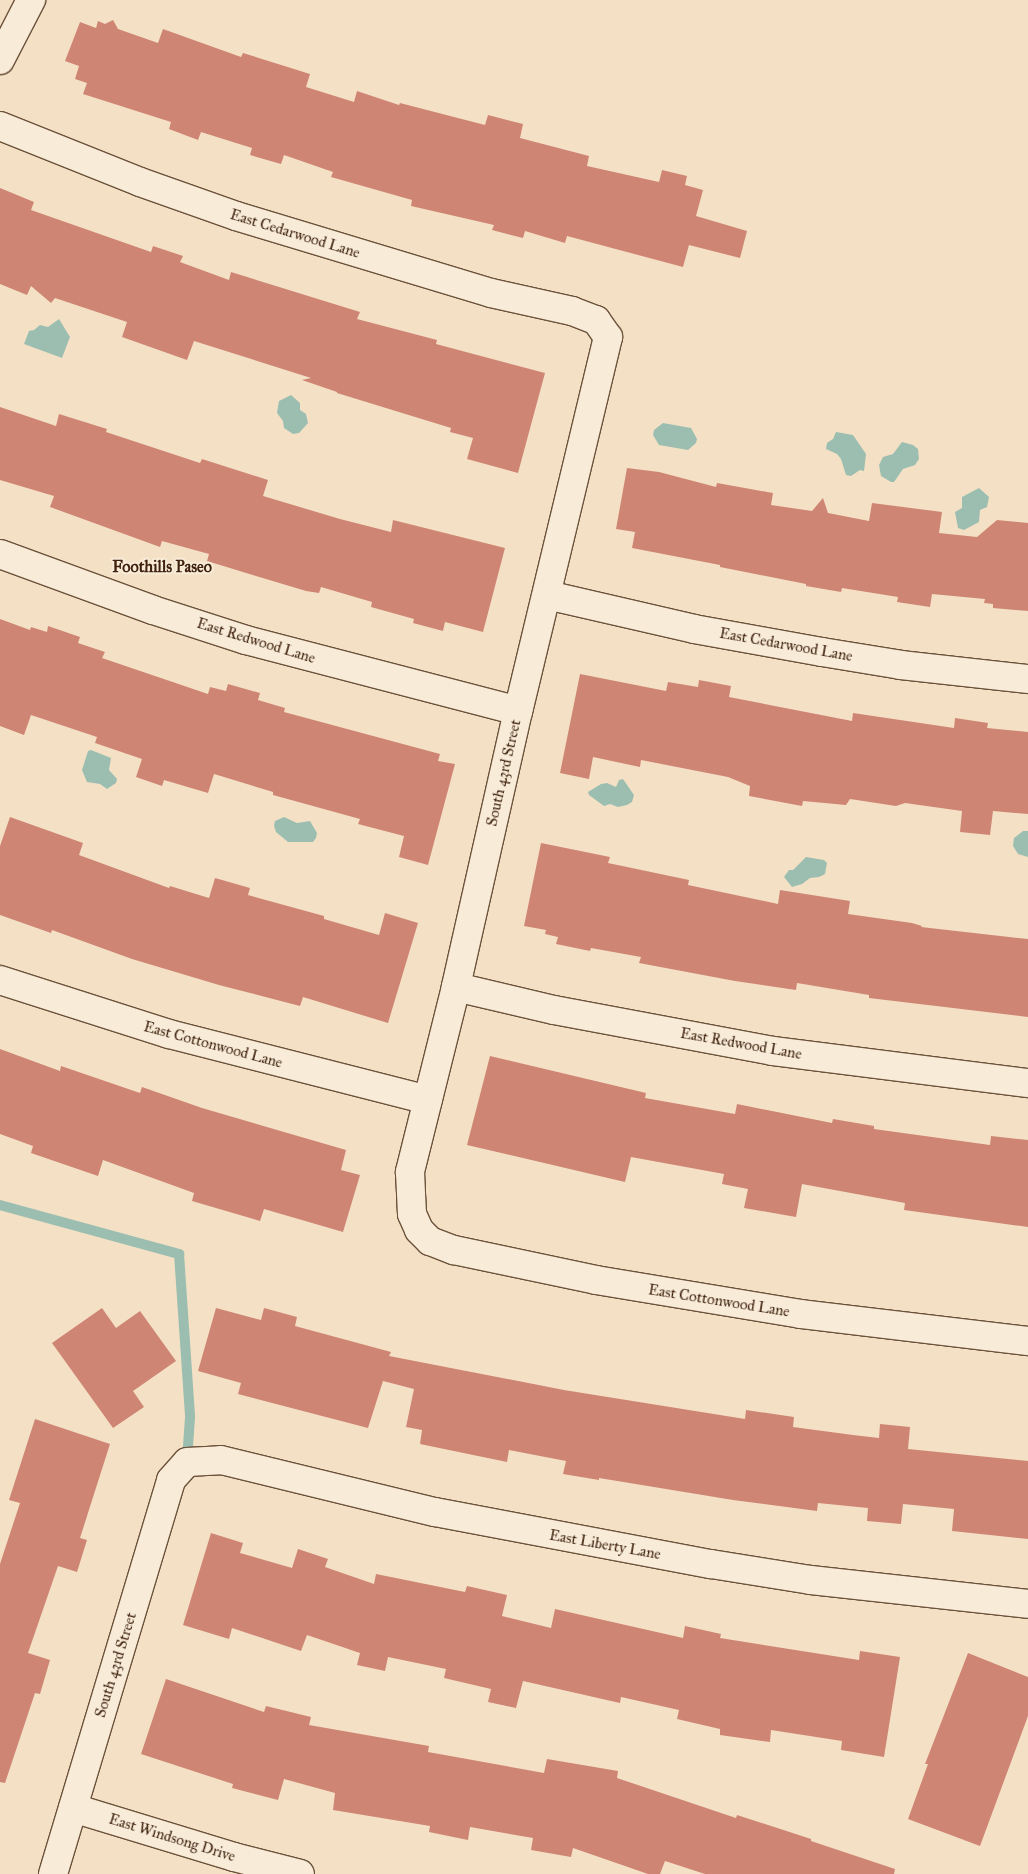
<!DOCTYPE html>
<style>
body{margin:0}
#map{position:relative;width:1028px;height:1874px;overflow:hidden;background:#f4e1c5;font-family:"IM FELL Great Primer",serif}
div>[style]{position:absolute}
.water>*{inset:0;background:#9cbeb1}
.stream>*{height:10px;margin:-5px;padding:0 5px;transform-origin:5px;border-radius:5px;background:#9cbeb1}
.building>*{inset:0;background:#cf8574}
.roads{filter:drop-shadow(1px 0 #6c523b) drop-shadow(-1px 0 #6c523b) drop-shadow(0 1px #6c523b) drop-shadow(0 -1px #6c523b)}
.street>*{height:28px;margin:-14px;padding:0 14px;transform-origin:14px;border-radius:14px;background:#f8ecd9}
.secondary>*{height:28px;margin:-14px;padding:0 14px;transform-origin:14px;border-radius:14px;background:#f8ecd9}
span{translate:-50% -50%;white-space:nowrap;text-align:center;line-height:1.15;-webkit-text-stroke:4px #f8ecd9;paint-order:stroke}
.street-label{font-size:15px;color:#3f220d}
.neighbourhood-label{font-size:16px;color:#3f220d;font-weight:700}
</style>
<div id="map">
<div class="water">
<i style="clip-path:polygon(59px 319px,70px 337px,62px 358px,24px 344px,29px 331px,34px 330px,40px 325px,48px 327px)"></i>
<i style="clip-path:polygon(291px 395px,300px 403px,300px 410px,306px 414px,308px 423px,299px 433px,293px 434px,284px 428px,283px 421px,277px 413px,279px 401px)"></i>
<i style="clip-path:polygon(663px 423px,691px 428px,697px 439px,696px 443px,688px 450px,659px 445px,653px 435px,654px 430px)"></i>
<i style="clip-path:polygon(836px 432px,853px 435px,866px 454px,864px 471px,860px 470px,851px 476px,846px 475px,841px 459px,837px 454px,826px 449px,827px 443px,833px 439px)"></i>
<i style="clip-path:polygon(902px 442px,913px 445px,918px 449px,919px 459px,915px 465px,903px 469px,894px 482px,891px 482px,881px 476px,879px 465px,883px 457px,893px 454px)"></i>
<i style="clip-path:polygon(979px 488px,989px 497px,987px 507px,980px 510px,979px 522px,964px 530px,958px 528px,955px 512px,962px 508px,962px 497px)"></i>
<i style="clip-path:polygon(91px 750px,111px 758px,109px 770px,117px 779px,116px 783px,107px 789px,100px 784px,87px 782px,82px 770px,88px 751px)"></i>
<i style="clip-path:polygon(623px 779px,634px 795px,632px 802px,627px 805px,618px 807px,610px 804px,604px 806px,589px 795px,588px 792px,601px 784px,607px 783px,616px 787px,619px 780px)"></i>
<i style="clip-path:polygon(284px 817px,297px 823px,310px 821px,317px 833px,316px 838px,313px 842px,288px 842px,276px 832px,274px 826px,275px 821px)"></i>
<i style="clip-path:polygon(1023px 831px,1028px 831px,1028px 857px,1018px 854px,1013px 846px,1014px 838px)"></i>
<i style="clip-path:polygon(806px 857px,824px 860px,827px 863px,825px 874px,819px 877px,810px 878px,802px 884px,792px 887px,784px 877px,789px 870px,793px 870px)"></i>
</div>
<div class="stream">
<i style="left:0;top:1205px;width:186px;rotate:15.3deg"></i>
<i style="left:179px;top:1254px;width:163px;rotate:86.1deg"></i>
<i style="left:190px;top:1417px;width:44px;rotate:93.9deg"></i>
</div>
<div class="building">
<i style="clip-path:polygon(113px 20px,118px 29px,158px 43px,163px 29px,241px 57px,243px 53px,310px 74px,306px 87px,354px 102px,357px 91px,399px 105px,400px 103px,485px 125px,488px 115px,523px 124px,520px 138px,589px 156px,587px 166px,659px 182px,662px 170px,687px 176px,685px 185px,703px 190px,696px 216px,747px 231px,740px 258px,689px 245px,683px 267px,567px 236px,565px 243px,525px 231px,523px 238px,492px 230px,494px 225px,411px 206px,412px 200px,331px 177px,333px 172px,284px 155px,281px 164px,250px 155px,252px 148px,201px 132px,198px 140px,169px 129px,171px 122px,83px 94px,87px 83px,75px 79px,79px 66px,65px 61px,80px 22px,96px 28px,98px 21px,105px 24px)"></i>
<i style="clip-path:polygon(0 188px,34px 202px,31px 210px,151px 252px,153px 246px,183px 256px,180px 262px,229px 280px,231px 272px,360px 312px,357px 319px,437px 340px,436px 344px,545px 373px,518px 473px,467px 459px,473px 438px,450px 432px,451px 428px,337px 393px,337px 392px,302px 380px,311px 378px,194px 341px,187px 360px,122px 337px,127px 322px,55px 298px,51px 303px,31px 286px,27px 295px,0 284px)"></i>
<i style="clip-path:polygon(0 407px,56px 426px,59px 414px,107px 429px,106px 432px,200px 463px,202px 459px,268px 480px,263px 496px,340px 519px,391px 532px,393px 520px,505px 548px,483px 632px,445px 622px,443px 631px,413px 623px,414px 619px,371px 607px,372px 602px,321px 587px,319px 593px,306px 591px,256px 576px,207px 561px,209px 554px,162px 541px,160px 547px,50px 507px,54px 496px,0 480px)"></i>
<i style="clip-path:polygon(627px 468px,659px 472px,716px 487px,717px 483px,773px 493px,771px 505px,812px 511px,823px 498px,828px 513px,869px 521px,872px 503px,942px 512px,939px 533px,977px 537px,997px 520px,1028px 523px,1028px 611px,993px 608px,993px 604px,984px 603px,985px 599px,932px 594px,930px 607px,897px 602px,898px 597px,842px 588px,841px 592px,806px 586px,806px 584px,720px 567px,720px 565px,632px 548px,635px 532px,616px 529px)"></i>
<i style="clip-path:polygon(0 619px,30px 630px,31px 627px,47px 632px,48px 626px,80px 637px,78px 643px,105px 652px,102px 658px,208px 694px,210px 687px,226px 691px,228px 684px,260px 693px,258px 700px,285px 708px,284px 712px,440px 754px,438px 761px,455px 764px,428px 865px,399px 857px,404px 836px,358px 824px,360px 819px,273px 795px,273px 792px,214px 774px,208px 793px,164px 780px,162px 786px,136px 777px,142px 759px,95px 743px,97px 737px,31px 715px,24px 735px,0 726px)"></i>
<i style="clip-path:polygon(580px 674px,666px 691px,668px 682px,698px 687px,699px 680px,731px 686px,729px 697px,852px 721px,853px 713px,954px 728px,955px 718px,988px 723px,987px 728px,1028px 732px,1028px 814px,993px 811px,990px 835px,960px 832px,962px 811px,905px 803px,896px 806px,850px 799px,846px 805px,803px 801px,802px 806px,749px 796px,750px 786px,728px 777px,641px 760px,640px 767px,593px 757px,589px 779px,560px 773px)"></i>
<i style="clip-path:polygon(10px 817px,83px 843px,79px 855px,169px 888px,170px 886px,209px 898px,215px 878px,250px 888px,248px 895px,324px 916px,324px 919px,379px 935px,385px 913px,418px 923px,388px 1023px,303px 997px,300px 1006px,219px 985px,132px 959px,52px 930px,51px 933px,0 915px,0 846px)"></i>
<i style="clip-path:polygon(541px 843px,610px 857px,608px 863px,689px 880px,688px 885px,778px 904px,780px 890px,850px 901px,848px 914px,912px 923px,922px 926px,921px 927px,1028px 939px,1028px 1017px,869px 998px,869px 995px,797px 983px,796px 990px,735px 981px,639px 963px,641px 957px,591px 948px,590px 951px,556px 944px,558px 937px,545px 934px,546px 930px,524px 926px)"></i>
<i style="clip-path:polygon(0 1049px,60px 1071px,61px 1066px,140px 1093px,142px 1087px,202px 1108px,346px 1150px,341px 1170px,360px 1175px,343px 1232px,264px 1209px,260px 1221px,192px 1201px,194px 1193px,103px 1160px,98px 1176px,31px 1153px,33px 1146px,0 1134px)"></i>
<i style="clip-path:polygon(490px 1056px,646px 1093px,645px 1098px,735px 1114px,737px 1104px,832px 1123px,833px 1119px,874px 1126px,874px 1129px,990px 1145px,991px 1136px,1028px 1140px,1028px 1227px,904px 1210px,905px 1203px,802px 1184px,796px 1217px,744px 1208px,748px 1189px,722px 1184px,724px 1174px,631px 1157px,625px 1182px,467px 1145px)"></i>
<i style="clip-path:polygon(102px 1308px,116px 1328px,140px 1311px,176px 1361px,133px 1391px,144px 1407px,113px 1428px,52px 1343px)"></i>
<i style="clip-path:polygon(216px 1308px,261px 1320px,264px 1308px,297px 1317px,295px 1326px,391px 1352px,389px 1356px,564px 1390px,745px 1419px,746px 1410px,794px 1417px,793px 1427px,853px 1435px,879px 1438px,880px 1424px,910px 1427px,908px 1449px,1028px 1461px,1028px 1539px,952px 1531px,954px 1509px,903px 1504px,901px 1524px,867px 1521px,868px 1508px,818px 1503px,817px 1511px,733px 1500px,599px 1478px,599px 1480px,563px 1474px,566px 1461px,509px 1450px,507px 1462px,420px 1444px,422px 1430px,406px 1427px,414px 1389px,383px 1381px,368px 1428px,238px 1394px,241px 1383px,198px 1371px)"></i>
<i style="clip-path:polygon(35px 1419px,110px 1444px,80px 1538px,87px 1540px,77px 1572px,58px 1566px,28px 1653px,50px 1660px,40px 1694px,35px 1693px,5px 1783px,0 1782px,0 1564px,20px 1503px,9px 1500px)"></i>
<i style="clip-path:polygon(211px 1533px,243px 1543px,240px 1553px,292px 1568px,298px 1549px,328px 1559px,325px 1567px,374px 1584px,376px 1574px,465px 1592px,467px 1586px,507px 1595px,502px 1616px,551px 1628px,555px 1609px,683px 1638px,685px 1626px,721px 1634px,720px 1638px,859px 1660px,860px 1651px,900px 1657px,884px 1757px,841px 1750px,842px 1741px,771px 1730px,770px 1742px,720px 1735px,720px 1729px,677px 1719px,679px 1710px,621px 1697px,620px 1703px,523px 1681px,516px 1708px,488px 1702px,491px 1689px,444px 1678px,446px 1669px,388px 1657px,385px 1671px,357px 1665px,360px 1653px,307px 1635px,301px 1651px,232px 1628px,229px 1639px,183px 1625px)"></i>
<i style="clip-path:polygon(968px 1653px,1028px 1677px,1028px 1716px,980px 1846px,908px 1819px,928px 1764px,925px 1764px)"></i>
<i style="clip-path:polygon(166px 1679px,264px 1712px,266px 1706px,311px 1717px,309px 1725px,429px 1746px,428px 1752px,544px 1773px,547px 1759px,618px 1771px,617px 1778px,736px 1818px,737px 1815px,811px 1839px,811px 1841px,895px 1869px,894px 1874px,705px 1874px,665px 1861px,660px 1874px,648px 1874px,573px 1848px,571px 1857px,531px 1850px,533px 1838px,470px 1827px,468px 1840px,429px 1832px,430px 1826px,333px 1810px,335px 1793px,284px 1779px,278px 1800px,232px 1788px,233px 1784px,141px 1754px)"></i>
</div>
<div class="roads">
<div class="street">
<i style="left:0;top:60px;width:68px;rotate:-62.7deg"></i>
<i style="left:0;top:126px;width:151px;rotate:21.8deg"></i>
<i style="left:140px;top:182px;width:102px;rotate:19.5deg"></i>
<i style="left:236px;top:216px;width:266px;rotate:16.8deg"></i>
<i style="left:491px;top:293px;width:83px;rotate:12.5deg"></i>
<i style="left:572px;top:311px;width:26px;rotate:21deg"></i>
<i style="left:596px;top:320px;width:21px;rotate:55deg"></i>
<i style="left:608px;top:337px;width:385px;rotate:103.5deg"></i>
<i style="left:518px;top:711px;width:283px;rotate:102.7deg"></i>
<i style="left:456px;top:987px;width:191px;rotate:104deg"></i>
<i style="left:410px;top:1172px;width:42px;rotate:87.3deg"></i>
<i style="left:412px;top:1214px;width:17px;rotate:66deg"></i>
<i style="left:0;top:554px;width:163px;rotate:20.1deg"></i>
<i style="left:153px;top:610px;width:98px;rotate:17.9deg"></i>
<i style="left:246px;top:640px;width:281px;rotate:14.6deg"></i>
<i style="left:547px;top:595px;width:151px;rotate:13deg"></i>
<i style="left:694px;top:629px;width:130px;rotate:10.2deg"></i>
<i style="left:822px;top:652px;width:80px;rotate:9.3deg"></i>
<i style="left:901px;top:665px;width:128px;rotate:6.3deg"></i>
<i style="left:0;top:980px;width:177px;rotate:17.7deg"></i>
<i style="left:169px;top:1034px;width:267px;rotate:14.3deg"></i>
<i style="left:456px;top:987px;width:101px;rotate:13.2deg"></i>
<i style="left:554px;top:1010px;width:223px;rotate:10.6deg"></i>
<i style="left:773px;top:1051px;width:257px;rotate:7.2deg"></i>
<i style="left:73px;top:1808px;width:168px;rotate:16.9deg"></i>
<i style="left:234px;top:1857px;width:68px;rotate:14.4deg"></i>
<i style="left:53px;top:1874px;width:411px;rotate:-73.3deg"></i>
<i style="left:171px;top:1480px;width:24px;rotate:-48deg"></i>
<i style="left:187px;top:1462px;width:34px;rotate:-3deg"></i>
<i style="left:221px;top:1460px;width:220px;rotate:13.7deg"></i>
<i style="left:435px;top:1512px;width:281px;rotate:10.7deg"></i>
<i style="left:711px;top:1564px;width:101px;rotate:9.1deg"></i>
<i style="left:811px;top:1580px;width:218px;rotate:6.3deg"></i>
</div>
<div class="secondary">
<i style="left:419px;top:1230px;width:16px;rotate:45deg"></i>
<i style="left:430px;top:1241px;width:26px;rotate:21deg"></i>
<i style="left:454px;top:1250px;width:145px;rotate:11.9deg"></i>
<i style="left:596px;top:1280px;width:208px;rotate:9.4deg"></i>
<i style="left:801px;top:1314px;width:229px;rotate:6.8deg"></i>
</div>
</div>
<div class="street-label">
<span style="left:295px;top:234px;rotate:17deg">East Cedarwood Lane</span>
<span style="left:256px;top:641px;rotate:17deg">East Redwood Lane</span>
<span style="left:786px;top:645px;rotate:10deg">East Cedarwood Lane</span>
<span style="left:504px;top:773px;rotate:-77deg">South 43rd Street</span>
<span style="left:741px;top:1044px;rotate:10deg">East Redwood Lane</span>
<span style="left:213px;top:1045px;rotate:15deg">East Cottonwood Lane</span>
<span style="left:719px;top:1301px;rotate:9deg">East Cottonwood Lane</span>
<span style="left:605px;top:1545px;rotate:10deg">East Liberty Lane</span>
<span style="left:116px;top:1665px;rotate:-73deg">South 43rd Street</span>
<span style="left:172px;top:1838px;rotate:17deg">East Windsong Drive</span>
</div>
<div class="neighbourhood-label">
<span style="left:162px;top:567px">Foothills Paseo</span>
</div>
</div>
